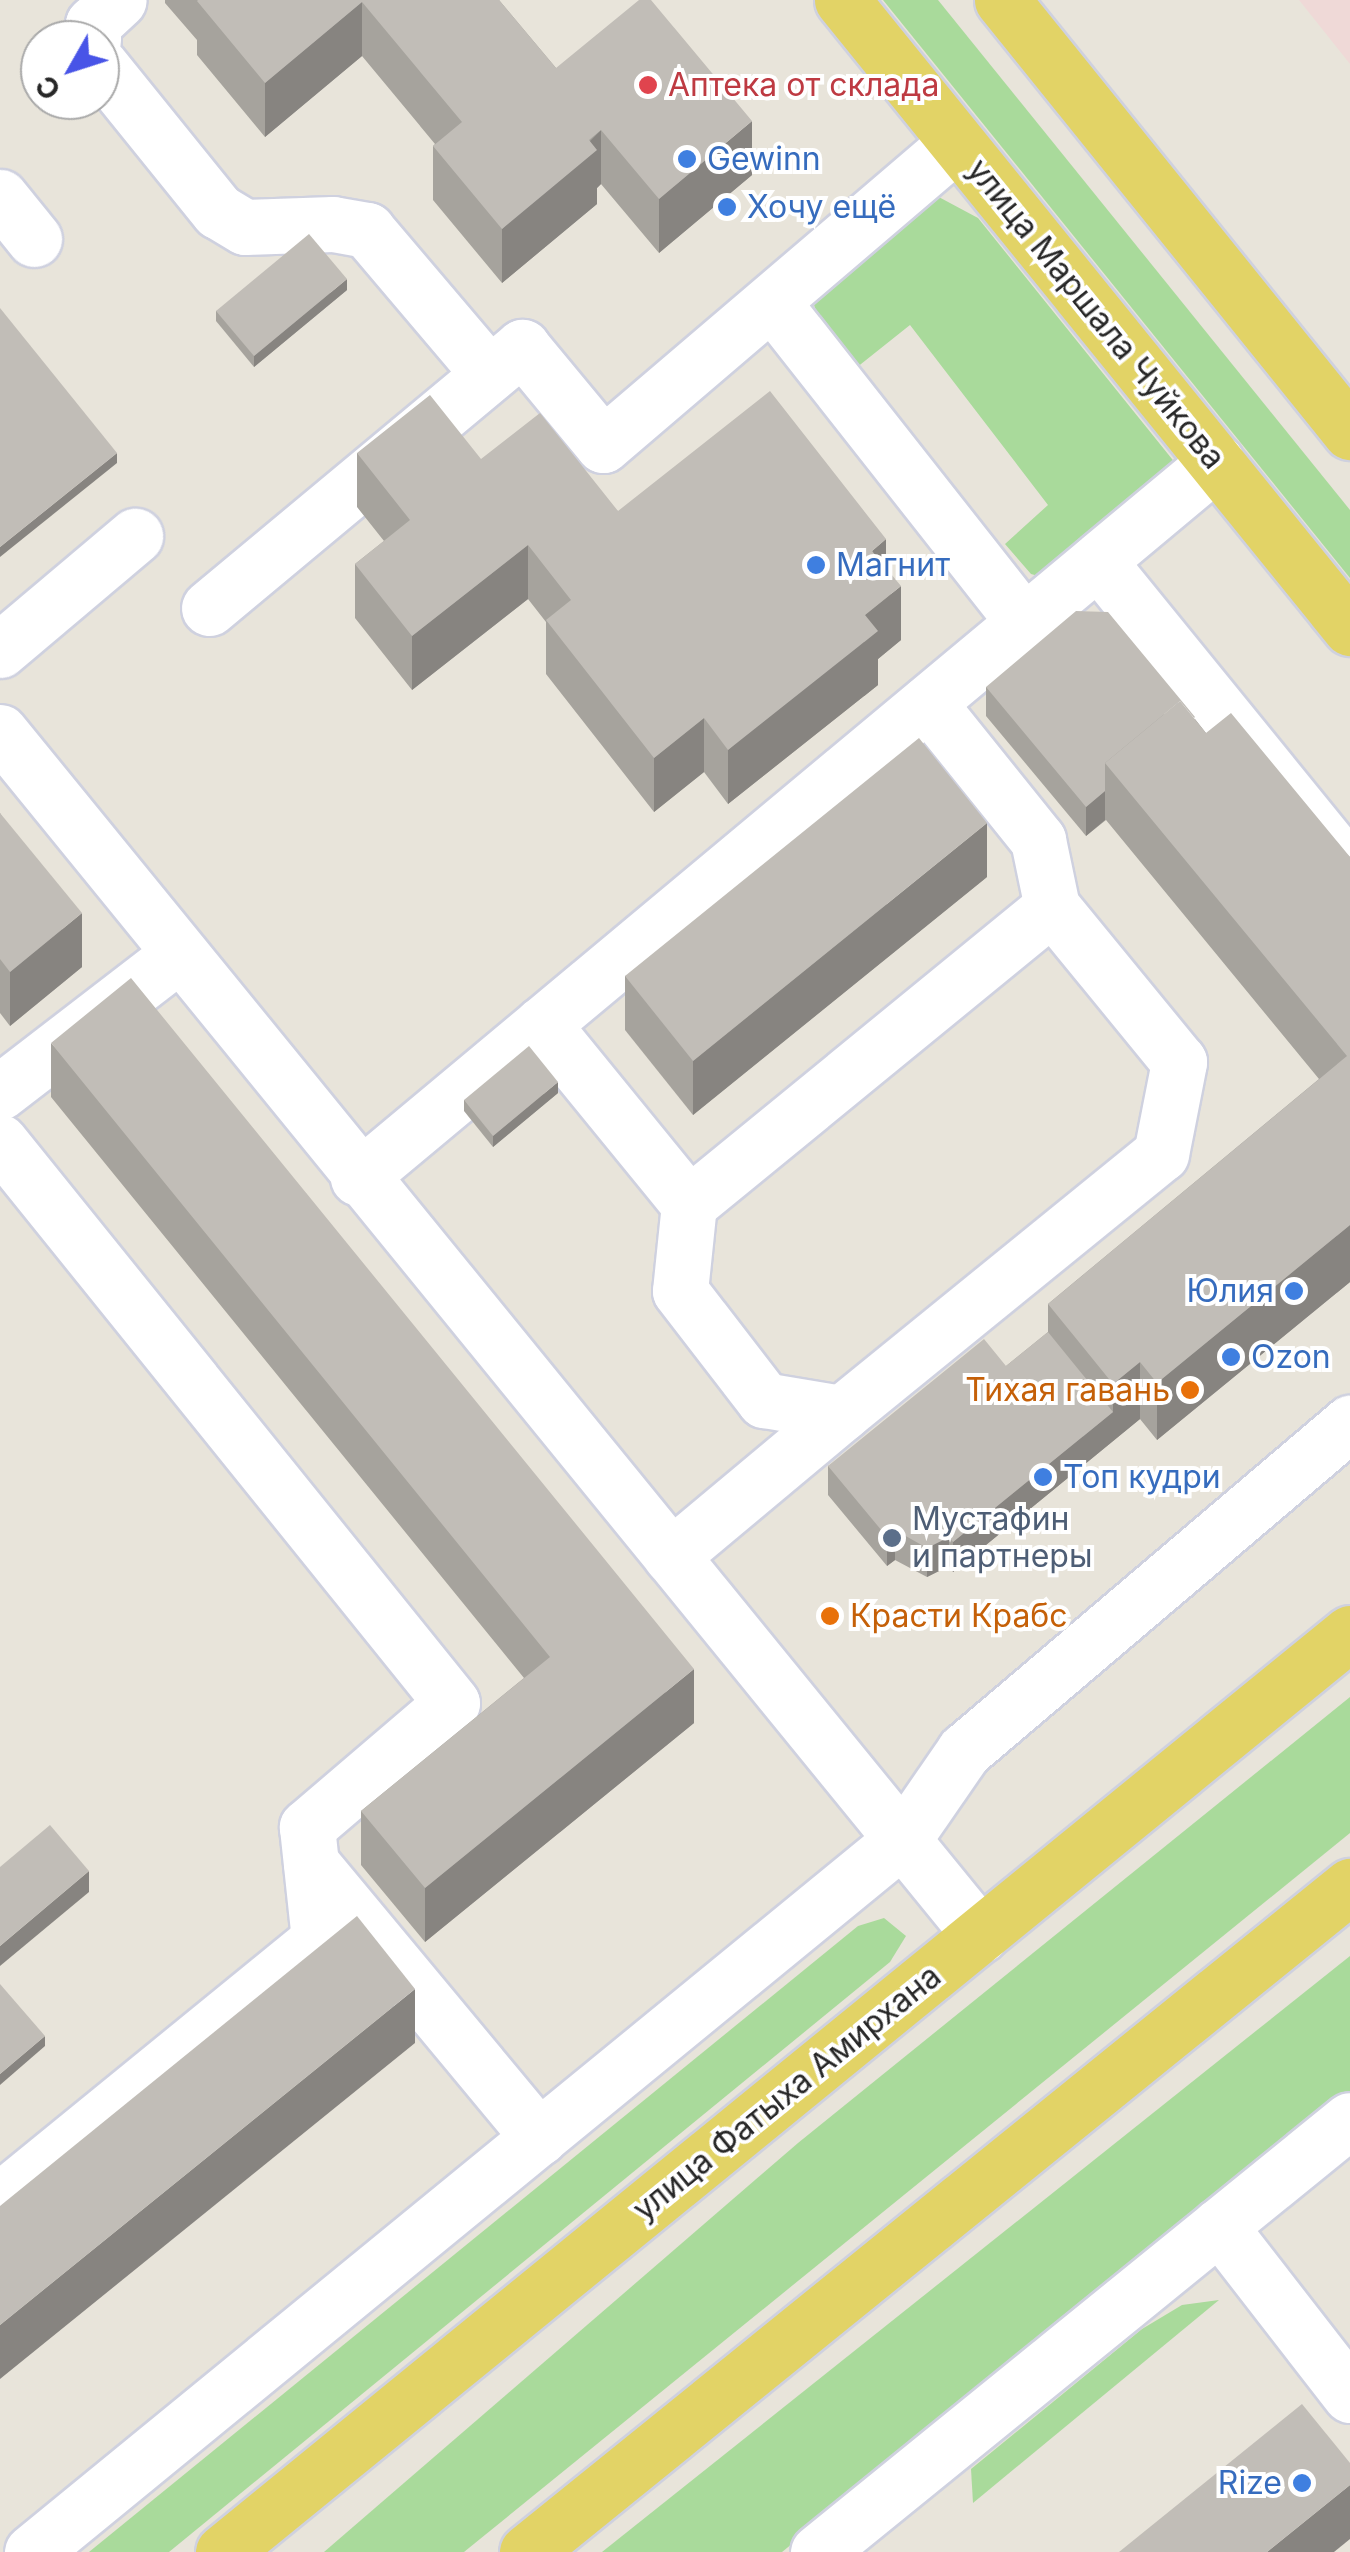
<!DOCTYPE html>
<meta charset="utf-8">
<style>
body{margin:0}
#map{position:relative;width:1350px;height:2552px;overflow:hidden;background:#e8e4da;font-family:Inter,sans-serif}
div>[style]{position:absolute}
.medical>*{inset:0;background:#efd9d7}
.green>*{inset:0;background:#a9da9b}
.roads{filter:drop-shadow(2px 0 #cfd1df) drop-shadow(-2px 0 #cfd1df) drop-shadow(0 2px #cfd1df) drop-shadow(0 -2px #cfd1df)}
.minor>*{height:55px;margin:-27.5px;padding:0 27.5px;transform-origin:27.5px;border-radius:27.5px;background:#fff}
.major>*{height:55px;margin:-27.5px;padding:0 27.5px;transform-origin:27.5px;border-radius:27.5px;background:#e2d366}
.wall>*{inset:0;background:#a6a39d}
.shaded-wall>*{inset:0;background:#878480}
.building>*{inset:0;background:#c1bdb7}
.dots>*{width:28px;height:28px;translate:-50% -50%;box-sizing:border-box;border:5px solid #fff;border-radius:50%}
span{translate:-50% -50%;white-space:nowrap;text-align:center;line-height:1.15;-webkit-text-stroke:8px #fff;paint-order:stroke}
.health-label{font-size:32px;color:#be3a42}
.left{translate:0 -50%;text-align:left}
.shop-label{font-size:32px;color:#366cbe}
.right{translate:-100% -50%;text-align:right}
.street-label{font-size:32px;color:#272727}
.food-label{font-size:32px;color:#c56008}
.service-label{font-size:32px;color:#4e5e75}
.north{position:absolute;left:20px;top:20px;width:100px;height:100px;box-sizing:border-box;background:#fff;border:2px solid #a9a9a9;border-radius:50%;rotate:231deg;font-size:28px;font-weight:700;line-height:40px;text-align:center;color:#272727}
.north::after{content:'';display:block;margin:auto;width:35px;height:45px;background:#4854e7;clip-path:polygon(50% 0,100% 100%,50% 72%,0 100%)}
</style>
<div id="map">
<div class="medical">
<i style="clip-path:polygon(1299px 0,1350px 0,1350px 64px)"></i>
</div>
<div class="green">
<i style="clip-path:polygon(883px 0,938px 0,1350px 510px,1350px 578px)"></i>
<i style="clip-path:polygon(935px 195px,978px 218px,1176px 464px,1053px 580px,1031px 574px,1005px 544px,1048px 505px,910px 325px,856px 368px,820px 326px,811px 294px)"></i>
<i style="clip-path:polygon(1350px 1697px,1350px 1833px,464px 2552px,324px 2552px,798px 2143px)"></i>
<i style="clip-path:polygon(884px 1918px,906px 1936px,890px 1962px,169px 2552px,89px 2552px,858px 1926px)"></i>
<i style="clip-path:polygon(1350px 1956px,1350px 2095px,782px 2552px,602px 2552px)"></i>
<i style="clip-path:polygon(1219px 2300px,973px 2503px,971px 2469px,1142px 2329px,1182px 2305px)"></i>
</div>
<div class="roads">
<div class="minor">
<i style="left:93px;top:40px;width:16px;rotate:-90deg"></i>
<i style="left:93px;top:24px;width:35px;rotate:-43deg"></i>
<i style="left:100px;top:65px;width:188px;rotate:51.1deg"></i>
<i style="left:218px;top:211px;width:31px;rotate:31deg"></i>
<i style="left:245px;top:227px;width:88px;rotate:-2deg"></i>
<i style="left:333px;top:224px;width:35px;rotate:10deg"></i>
<i style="left:367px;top:230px;width:189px;rotate:49.7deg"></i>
<i style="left:0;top:197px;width:54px;rotate:51deg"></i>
<i style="left:772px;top:302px;width:407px;rotate:51.8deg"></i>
<i style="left:1098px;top:561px;width:400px;rotate:50.9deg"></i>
<i style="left:209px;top:608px;width:408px;rotate:-39.8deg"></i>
<i style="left:522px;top:347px;width:127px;rotate:50.4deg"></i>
<i style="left:603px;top:445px;width:465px;rotate:-40.5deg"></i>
<i style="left:0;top:650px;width:177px;rotate:-40.2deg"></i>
<i style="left:928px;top:703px;width:176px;rotate:51.2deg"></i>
<i style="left:1038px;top:840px;width:68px;rotate:78.2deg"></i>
<i style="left:0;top:732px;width:1552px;rotate:50.83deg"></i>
<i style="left:542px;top:1024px;width:232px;rotate:50.8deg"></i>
<i style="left:689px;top:1204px;width:87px;rotate:95.9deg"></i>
<i style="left:680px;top:1291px;width:138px;rotate:52.4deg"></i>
<i style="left:764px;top:1400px;width:79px;rotate:9.5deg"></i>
<i style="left:842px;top:1413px;width:411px;rotate:-39.1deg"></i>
<i style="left:1161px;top:1154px;width:94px;rotate:-78.9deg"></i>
<i style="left:1179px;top:1062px;width:200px;rotate:-129.3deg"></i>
<i style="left:1052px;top:907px;width:469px;rotate:140.7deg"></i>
<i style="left:0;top:1092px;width:226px;rotate:-37.6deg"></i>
<i style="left:0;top:1142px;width:720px;rotate:51.14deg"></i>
<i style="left:452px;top:1703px;width:191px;rotate:139.5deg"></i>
<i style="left:307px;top:1827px;width:114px;rotate:83.9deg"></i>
<i style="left:319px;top:1940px;width:412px;rotate:140.8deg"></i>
<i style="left:358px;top:1178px;width:1118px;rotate:-39.84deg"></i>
<i style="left:671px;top:1556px;width:223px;rotate:-39.9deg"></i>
<i style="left:311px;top:1863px;width:357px;rotate:50.3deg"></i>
<i style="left:1219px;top:2226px;width:214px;rotate:52.2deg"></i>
<i style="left:32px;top:2552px;width:1127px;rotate:-39.31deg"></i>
<i style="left:904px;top:1838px;width:106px;rotate:-55.4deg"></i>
<i style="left:964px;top:1751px;width:507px;rotate:-40.36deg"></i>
<i style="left:818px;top:2552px;width:685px;rotate:-39.08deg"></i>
</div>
<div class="major">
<i style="left:842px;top:0;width:808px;rotate:51.03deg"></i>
<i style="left:1002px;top:0;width:555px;rotate:51.15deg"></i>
<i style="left:223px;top:2552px;width:1454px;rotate:-39.2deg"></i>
<i style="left:527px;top:2552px;width:1059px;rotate:-38.98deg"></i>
</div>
</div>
<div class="wall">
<i style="clip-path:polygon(165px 0,499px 0,556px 68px,752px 175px,659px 253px,601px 184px,597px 188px,597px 204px,502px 283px,433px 200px,433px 146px,435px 144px,362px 56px,265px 137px,197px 55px,197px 40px,165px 3px)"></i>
<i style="clip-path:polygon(347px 290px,254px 367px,216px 321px,216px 311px)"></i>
<i style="clip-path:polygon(357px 453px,481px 459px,618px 511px,886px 568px,901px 640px,878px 659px,878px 685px,728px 804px,704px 772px,654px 812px,546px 674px,546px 622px,528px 599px,412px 690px,355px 618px,355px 564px,384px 541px,357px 507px)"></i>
<i style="clip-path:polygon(986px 687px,1195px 719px,1206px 733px,1350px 857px,1350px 1282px,1157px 1440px,1140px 1419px,953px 1572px,949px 1566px,927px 1577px,895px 1560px,887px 1566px,828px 1495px,828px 1466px,1006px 1366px,1048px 1332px,1048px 1304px,1319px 1079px,1106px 820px,1086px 836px,986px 716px)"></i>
<i style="clip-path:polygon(0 813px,82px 967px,10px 1026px,0 1013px)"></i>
<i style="clip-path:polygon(987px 877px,693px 1115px,625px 1030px,625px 976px)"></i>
<i style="clip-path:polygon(51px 1043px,694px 1723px,425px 1942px,361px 1865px,361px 1811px,524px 1678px,51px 1097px)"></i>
<i style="clip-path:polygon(558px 1093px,493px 1147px,464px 1111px,464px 1100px)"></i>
</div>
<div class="shaded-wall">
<i style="clip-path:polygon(362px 2px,362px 56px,265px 137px,265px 83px)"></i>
<i style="clip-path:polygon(752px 121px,752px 175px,659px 253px,659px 199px)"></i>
<i style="clip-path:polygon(601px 130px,601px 184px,597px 188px,597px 204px,502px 283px,502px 229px)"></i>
<i style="clip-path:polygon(347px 279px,347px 290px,254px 367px,254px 356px)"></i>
<i style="clip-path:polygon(117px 453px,117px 463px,0 557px,0 547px)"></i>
<i style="clip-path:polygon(886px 539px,886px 593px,872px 551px)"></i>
<i style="clip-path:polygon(528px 545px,528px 599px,412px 690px,412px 636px)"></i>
<i style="clip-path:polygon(901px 586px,901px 640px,878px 659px,878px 685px,728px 804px,728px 750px,865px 615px)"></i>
<i style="clip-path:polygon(704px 718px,704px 772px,654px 812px,654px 758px)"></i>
<i style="clip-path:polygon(1105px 791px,1105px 820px,1086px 836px,1086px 807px)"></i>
<i style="clip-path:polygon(987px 823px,987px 877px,693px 1115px,693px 1061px)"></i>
<i style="clip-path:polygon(82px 913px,82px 967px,10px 1026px,10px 972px)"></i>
<i style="clip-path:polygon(558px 1082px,558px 1093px,493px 1147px,493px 1136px)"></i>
<i style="clip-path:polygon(1350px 1225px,1350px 1282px,1157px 1440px,1157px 1383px)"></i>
<i style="clip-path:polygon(1140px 1362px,1140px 1419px,953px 1572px,953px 1542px,1113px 1412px,1113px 1384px)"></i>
<i style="clip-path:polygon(895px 1530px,895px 1560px,887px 1566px,887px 1537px)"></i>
<i style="clip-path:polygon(949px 1537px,949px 1566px,927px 1577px,927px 1548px)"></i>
<i style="clip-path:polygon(694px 1669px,694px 1723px,425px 1942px,425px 1888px)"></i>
<i style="clip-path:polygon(89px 1871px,89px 1892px,0 1966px,0 1946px)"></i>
<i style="clip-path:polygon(415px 1989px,415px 2043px,0 2379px,0 2325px)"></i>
<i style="clip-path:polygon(45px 2036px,45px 2046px,0 2085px,0 2074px)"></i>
<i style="clip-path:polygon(1350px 2485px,1350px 2539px,1334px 2552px,1267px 2552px)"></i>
</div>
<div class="building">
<i style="clip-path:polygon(198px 0,499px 0,556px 68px,639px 0,651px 0,752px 121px,659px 199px,601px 130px,589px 140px,597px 150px,502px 229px,433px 146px,462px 122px,362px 2px,265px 83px,197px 1px)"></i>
<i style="clip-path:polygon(309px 234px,347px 279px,254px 356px,216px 311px)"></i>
<i style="clip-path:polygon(0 308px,117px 453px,0 547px)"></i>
<i style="clip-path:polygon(770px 391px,886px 539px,872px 551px,901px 586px,865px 615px,878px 631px,728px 750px,704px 718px,654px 758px,546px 620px,571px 600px,528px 545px,412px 636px,355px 564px,410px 520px,357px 453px,430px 395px,481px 459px,540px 413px,618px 511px)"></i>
<i style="clip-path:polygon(1076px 611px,1108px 612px,1195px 717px,1194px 718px,1180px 701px,1105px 763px,1105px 791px,1086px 807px,986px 687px)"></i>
<i style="clip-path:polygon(1180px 701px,1206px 733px,1231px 713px,1350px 857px,1350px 1225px,1157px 1383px,1140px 1362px,1113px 1384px,1048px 1304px,1347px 1056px,1105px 763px)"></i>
<i style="clip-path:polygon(919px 738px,987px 823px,693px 1061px,625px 976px)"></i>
<i style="clip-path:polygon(0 813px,82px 913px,10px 972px,0 959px)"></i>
<i style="clip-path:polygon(131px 978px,694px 1669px,425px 1888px,361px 1811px,550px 1657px,51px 1043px)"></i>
<i style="clip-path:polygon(529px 1046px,558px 1082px,493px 1136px,464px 1100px)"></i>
<i style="clip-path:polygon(1048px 1332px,1113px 1412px,953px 1542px,949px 1537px,927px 1548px,895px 1530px,887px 1537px,828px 1466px,984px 1339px,1006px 1366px)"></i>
<i style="clip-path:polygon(50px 1825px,89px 1871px,0 1946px,0 1867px)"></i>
<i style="clip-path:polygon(357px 1916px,415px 1989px,0 2325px,0 2206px)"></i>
<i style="clip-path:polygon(0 1984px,45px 2036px,0 2074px)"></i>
<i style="clip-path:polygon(1302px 2404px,1350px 2463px,1350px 2485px,1267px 2552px,1119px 2552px)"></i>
</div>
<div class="dots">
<i style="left:648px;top:85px;background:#e0444e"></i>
<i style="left:687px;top:159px;background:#3f7fe0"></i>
<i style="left:727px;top:207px;background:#3f7fe0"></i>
<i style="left:816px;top:565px;background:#3f7fe0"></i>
<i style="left:1294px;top:1291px;background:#3f7fe0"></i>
<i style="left:1231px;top:1357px;background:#3f7fe0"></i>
<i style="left:1190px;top:1390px;background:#e8710a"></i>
<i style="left:1043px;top:1477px;background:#3f7fe0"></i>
<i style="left:892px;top:1538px;background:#5c6f8a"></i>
<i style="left:830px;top:1616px;background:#e8710a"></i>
<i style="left:1302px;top:2483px;background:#3f7fe0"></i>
</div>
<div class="health-label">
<span class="left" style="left:668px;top:85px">Аптека от склада</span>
</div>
<div class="shop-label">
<span class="left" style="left:707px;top:159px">Gewinn</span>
<span class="left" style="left:747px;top:207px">Хочу ещё</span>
<span class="left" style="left:836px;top:565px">Магнит</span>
<span class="right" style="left:1274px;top:1291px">Юлия</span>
<span class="left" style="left:1251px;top:1357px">Ozon</span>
<span class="left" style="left:1063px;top:1477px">Топ кудри</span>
<span class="right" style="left:1282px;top:2483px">Rize</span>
</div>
<div class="street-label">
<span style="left:1096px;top:314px;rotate:51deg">улица Маршала Чуйкова</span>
<span style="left:787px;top:2093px;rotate:-39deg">улица Фатыха Амирхана</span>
</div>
<div class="food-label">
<span class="right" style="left:1170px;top:1390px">Тихая гавань</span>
<span class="left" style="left:850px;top:1616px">Красти Крабс</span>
</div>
<div class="service-label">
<span class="left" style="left:912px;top:1538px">Мустафин<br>и партнеры</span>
</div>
<div class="north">С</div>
</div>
